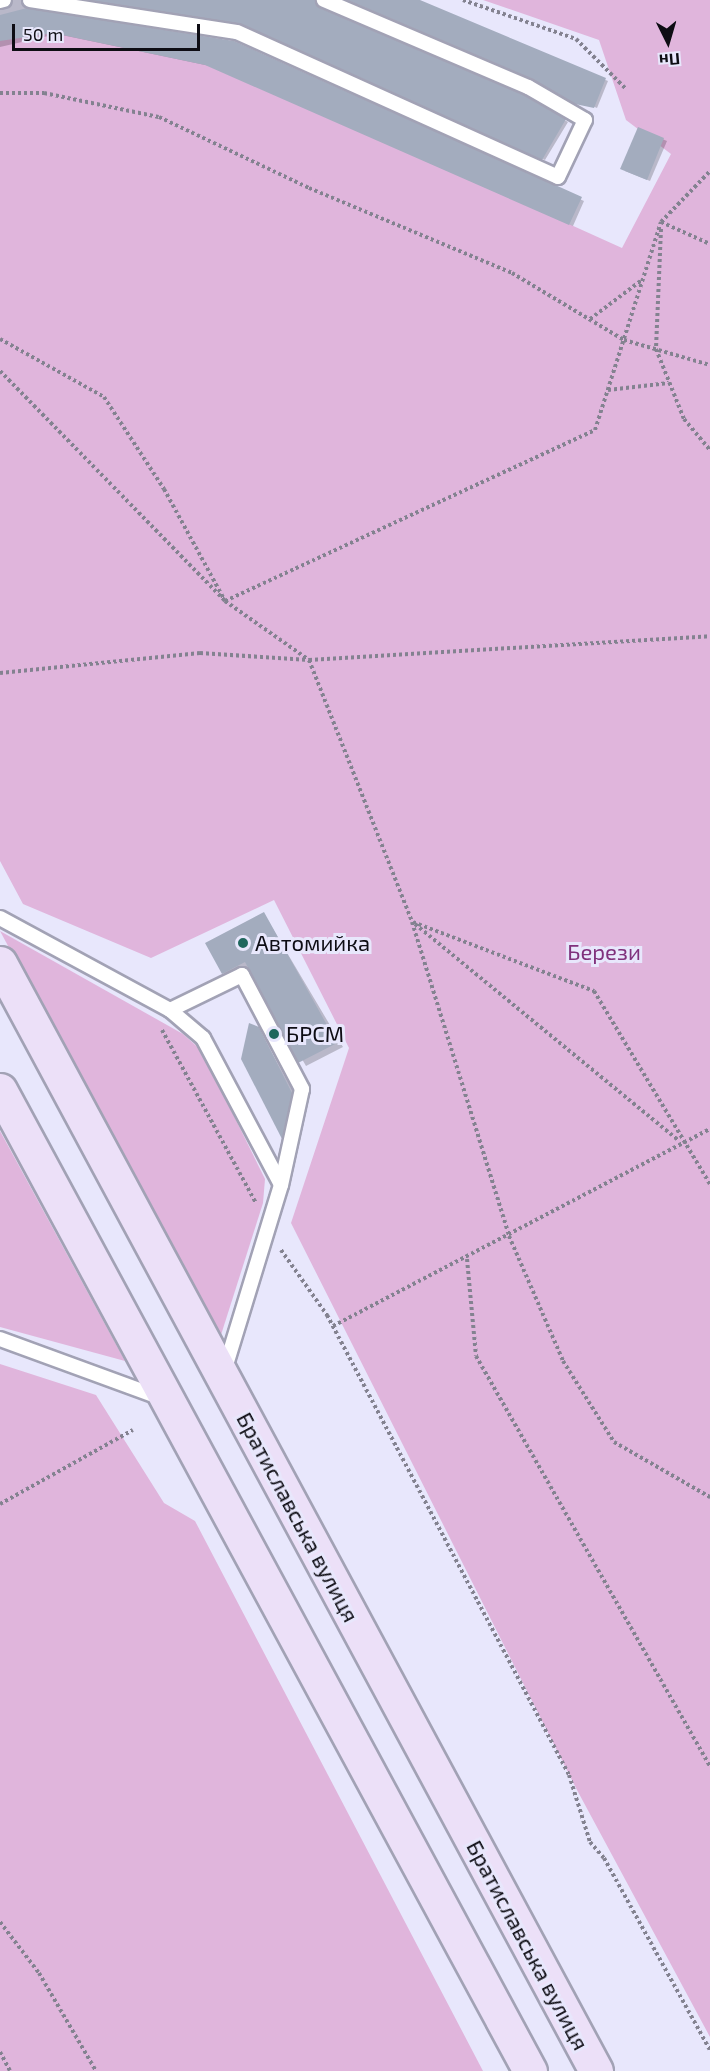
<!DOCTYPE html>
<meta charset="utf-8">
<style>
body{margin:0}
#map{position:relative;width:710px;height:2071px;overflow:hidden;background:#e8e7fc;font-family:"Exo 2",sans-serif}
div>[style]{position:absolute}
.green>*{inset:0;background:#e0b5dc}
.shadow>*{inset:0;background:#0003}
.building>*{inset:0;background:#a3acbe}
.path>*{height:4px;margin-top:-2px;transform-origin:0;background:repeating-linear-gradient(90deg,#838290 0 3px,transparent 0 6px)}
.roads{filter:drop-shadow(2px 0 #a2a2b5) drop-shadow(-2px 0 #a2a2b5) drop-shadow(0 2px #a2a2b5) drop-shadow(0 -2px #a2a2b5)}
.service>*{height:14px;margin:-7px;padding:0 7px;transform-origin:7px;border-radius:7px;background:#fff}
.primary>*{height:33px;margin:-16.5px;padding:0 16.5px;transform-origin:16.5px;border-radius:16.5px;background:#ece0f8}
.dots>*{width:16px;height:16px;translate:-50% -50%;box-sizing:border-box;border:3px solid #e8e7fc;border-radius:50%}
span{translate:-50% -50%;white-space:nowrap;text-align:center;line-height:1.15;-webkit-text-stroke:6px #e8e7fc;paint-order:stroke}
.poi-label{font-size:22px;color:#0e0d14}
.left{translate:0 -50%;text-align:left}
.park-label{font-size:22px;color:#80317d}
.street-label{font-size:22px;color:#0e0d14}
.north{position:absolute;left:638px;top:12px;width:60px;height:60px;-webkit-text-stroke:4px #e8e7fc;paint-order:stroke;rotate:175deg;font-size:16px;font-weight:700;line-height:24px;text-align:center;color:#0e0d14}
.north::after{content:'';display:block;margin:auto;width:21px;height:27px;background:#0e0d14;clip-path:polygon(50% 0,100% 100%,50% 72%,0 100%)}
.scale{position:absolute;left:12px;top:24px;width:188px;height:27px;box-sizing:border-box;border:3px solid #0e0d14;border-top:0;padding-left:8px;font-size:18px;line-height:21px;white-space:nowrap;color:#0e0d14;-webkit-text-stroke:4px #e8e7fc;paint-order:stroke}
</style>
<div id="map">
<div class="green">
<i style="clip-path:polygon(483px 0,710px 0,710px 2037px,577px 1790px,291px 1223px,349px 1048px,274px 900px,151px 958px,23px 904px,0 861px,0 40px,32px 29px,201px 58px,622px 248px,671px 154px,626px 120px,599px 40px)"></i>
<i style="clip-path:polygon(0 931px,183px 1034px,202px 1051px,265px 1179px,263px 1203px,220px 1338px)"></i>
<i style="clip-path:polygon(0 1131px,125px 1361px,0 1327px)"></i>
<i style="clip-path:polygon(0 1364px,96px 1395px,164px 1503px,195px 1521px,483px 2071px,0 2071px)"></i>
</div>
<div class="shadow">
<i style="clip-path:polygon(13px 0,26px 0,27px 9px,234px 42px,584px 201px,573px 226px,210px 66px,57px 34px,0 47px,0 10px)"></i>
<i style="clip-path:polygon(87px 0,318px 0,323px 11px,523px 96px,568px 122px,545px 160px,245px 25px)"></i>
<i style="clip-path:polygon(349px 0,416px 0,608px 81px,597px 108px)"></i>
<i style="clip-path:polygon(638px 129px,667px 141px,650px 181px,625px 171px)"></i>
<i style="clip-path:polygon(264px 914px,343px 1047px,306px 1066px,249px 967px,230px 977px,223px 973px)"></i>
<i style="clip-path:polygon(258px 1028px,295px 1095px,285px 1139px,242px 1058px)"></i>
</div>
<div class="building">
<i style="clip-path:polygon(89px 0,315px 0,320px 8px,524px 95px,566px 119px,542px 160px,240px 24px)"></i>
<i style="clip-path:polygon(347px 0,420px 0,606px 78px,594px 108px,575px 104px,532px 79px)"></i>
<i style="clip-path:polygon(27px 8px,234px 41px,582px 197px,569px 225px,205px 65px,53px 33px,0 41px,0 15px)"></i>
<i style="clip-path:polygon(638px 127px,664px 138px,647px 180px,620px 169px)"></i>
<i style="clip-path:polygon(264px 912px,337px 1043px,298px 1063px,245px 962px,222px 974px,205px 943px)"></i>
<i style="clip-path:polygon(249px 1023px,259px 1027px,292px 1093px,282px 1139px,241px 1059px)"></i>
</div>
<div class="path">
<i style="left:463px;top:0;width:120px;rotate:19deg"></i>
<i style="left:576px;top:39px;width:71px;rotate:45deg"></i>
<i style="left:0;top:93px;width:44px"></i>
<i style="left:44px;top:93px;width:117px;rotate:11.8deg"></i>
<i style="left:159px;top:117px;width:166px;rotate:25.3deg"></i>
<i style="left:309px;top:188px;width:220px;rotate:22.7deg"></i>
<i style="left:512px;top:273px;width:131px;rotate:30.9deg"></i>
<i style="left:624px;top:340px;width:90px;rotate:16.2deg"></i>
<i style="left:661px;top:222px;width:54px;rotate:24.2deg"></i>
<i style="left:661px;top:229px;width:120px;rotate:92.4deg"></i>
<i style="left:656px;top:349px;width:75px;rotate:68.2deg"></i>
<i style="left:684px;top:419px;width:40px;rotate:50deg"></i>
<i style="left:590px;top:319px;width:66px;rotate:-37deg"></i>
<i style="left:0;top:339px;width:119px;rotate:29.1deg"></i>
<i style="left:104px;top:397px;width:110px;rotate:56.9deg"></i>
<i style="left:164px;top:489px;width:128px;rotate:61.4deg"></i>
<i style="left:225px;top:601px;width:103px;rotate:35.1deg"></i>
<i style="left:309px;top:660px;width:282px;rotate:68.5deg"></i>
<i style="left:412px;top:922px;width:329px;rotate:72.8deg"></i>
<i style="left:509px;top:1236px;width:136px;rotate:66.6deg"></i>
<i style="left:563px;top:1361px;width:96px;rotate:57.8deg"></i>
<i style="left:614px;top:1442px;width:111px;rotate:29.8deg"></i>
<i style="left:0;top:371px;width:322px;rotate:45.6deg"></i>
<i style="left:225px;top:601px;width:408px;rotate:-24.8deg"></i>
<i style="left:595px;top:430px;width:218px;rotate:-72.4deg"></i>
<i style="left:661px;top:222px;width:71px;rotate:-46.1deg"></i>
<i style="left:608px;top:390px;width:61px;rotate:-6.5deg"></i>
<i style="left:0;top:673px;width:201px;rotate:-5.7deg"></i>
<i style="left:200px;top:653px;width:109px;rotate:3.7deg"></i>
<i style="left:309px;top:660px;width:402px;rotate:-3.4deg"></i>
<i style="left:413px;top:922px;width:194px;rotate:20.9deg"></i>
<i style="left:594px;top:991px;width:225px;rotate:59deg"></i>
<i style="left:415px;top:924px;width:340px;rotate:39.4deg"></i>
<i style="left:162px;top:1030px;width:197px;rotate:61.5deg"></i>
<i style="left:281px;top:1250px;width:80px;rotate:54.7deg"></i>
<i style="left:327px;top:1315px;width:520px;rotate:62.25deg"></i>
<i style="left:569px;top:1775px;width:70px;rotate:72.6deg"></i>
<i style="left:590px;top:1842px;width:21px;rotate:49deg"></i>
<i style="left:604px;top:1858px;width:219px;rotate:61.1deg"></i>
<i style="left:467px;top:1259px;width:97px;rotate:84.7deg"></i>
<i style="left:476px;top:1356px;width:472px;rotate:60.3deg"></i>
<i style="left:333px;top:1326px;width:425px;rotate:-27.6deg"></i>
<i style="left:0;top:1504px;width:152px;rotate:-29.1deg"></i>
<i style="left:0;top:1922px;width:64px;rotate:52.6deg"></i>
<i style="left:39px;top:1973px;width:113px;rotate:59.8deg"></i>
<i style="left:0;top:2052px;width:21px;rotate:62deg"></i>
</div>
<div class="roads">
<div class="service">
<i style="left:30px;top:0;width:209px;rotate:8.8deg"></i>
<i style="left:237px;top:32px;width:352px;rotate:24.3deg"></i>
<i style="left:558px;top:177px;width:63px;rotate:-64.7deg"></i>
<i style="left:585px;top:120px;width:66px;rotate:-149.9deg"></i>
<i style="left:528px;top:87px;width:222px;rotate:-156.9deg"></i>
<i style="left:0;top:1px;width:4px;rotate:-14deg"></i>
<i style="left:0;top:918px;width:193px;rotate:28.4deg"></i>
<i style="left:170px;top:1010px;width:43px;rotate:40.3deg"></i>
<i style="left:203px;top:1038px;width:166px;rotate:62deg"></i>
<i style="left:281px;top:1185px;width:195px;rotate:107deg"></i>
<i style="left:170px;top:1010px;width:80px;rotate:-25.9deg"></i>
<i style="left:242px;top:975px;width:129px;rotate:62.2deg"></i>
<i style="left:302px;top:1089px;width:98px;rotate:102.3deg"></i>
<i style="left:0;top:1339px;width:171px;rotate:20.1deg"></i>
</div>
<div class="primary">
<i style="left:0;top:963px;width:1258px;rotate:61.72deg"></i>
<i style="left:0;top:1090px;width:1115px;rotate:61.62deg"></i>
</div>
</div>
<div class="dots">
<i style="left:243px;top:943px;background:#1f675d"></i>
<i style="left:274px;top:1034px;background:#1f675d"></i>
</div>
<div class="poi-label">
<span class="left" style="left:255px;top:943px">Автомийка</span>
<span class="left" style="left:286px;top:1034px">БРСМ</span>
</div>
<div class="park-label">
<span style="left:604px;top:952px">Берези</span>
</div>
<div class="street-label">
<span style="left:298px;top:1517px;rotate:62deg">Братиславська вулиця</span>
<span style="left:528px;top:1945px;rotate:62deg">Братиславська вулиця</span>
</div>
<div class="north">Пн</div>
<div class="scale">50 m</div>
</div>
